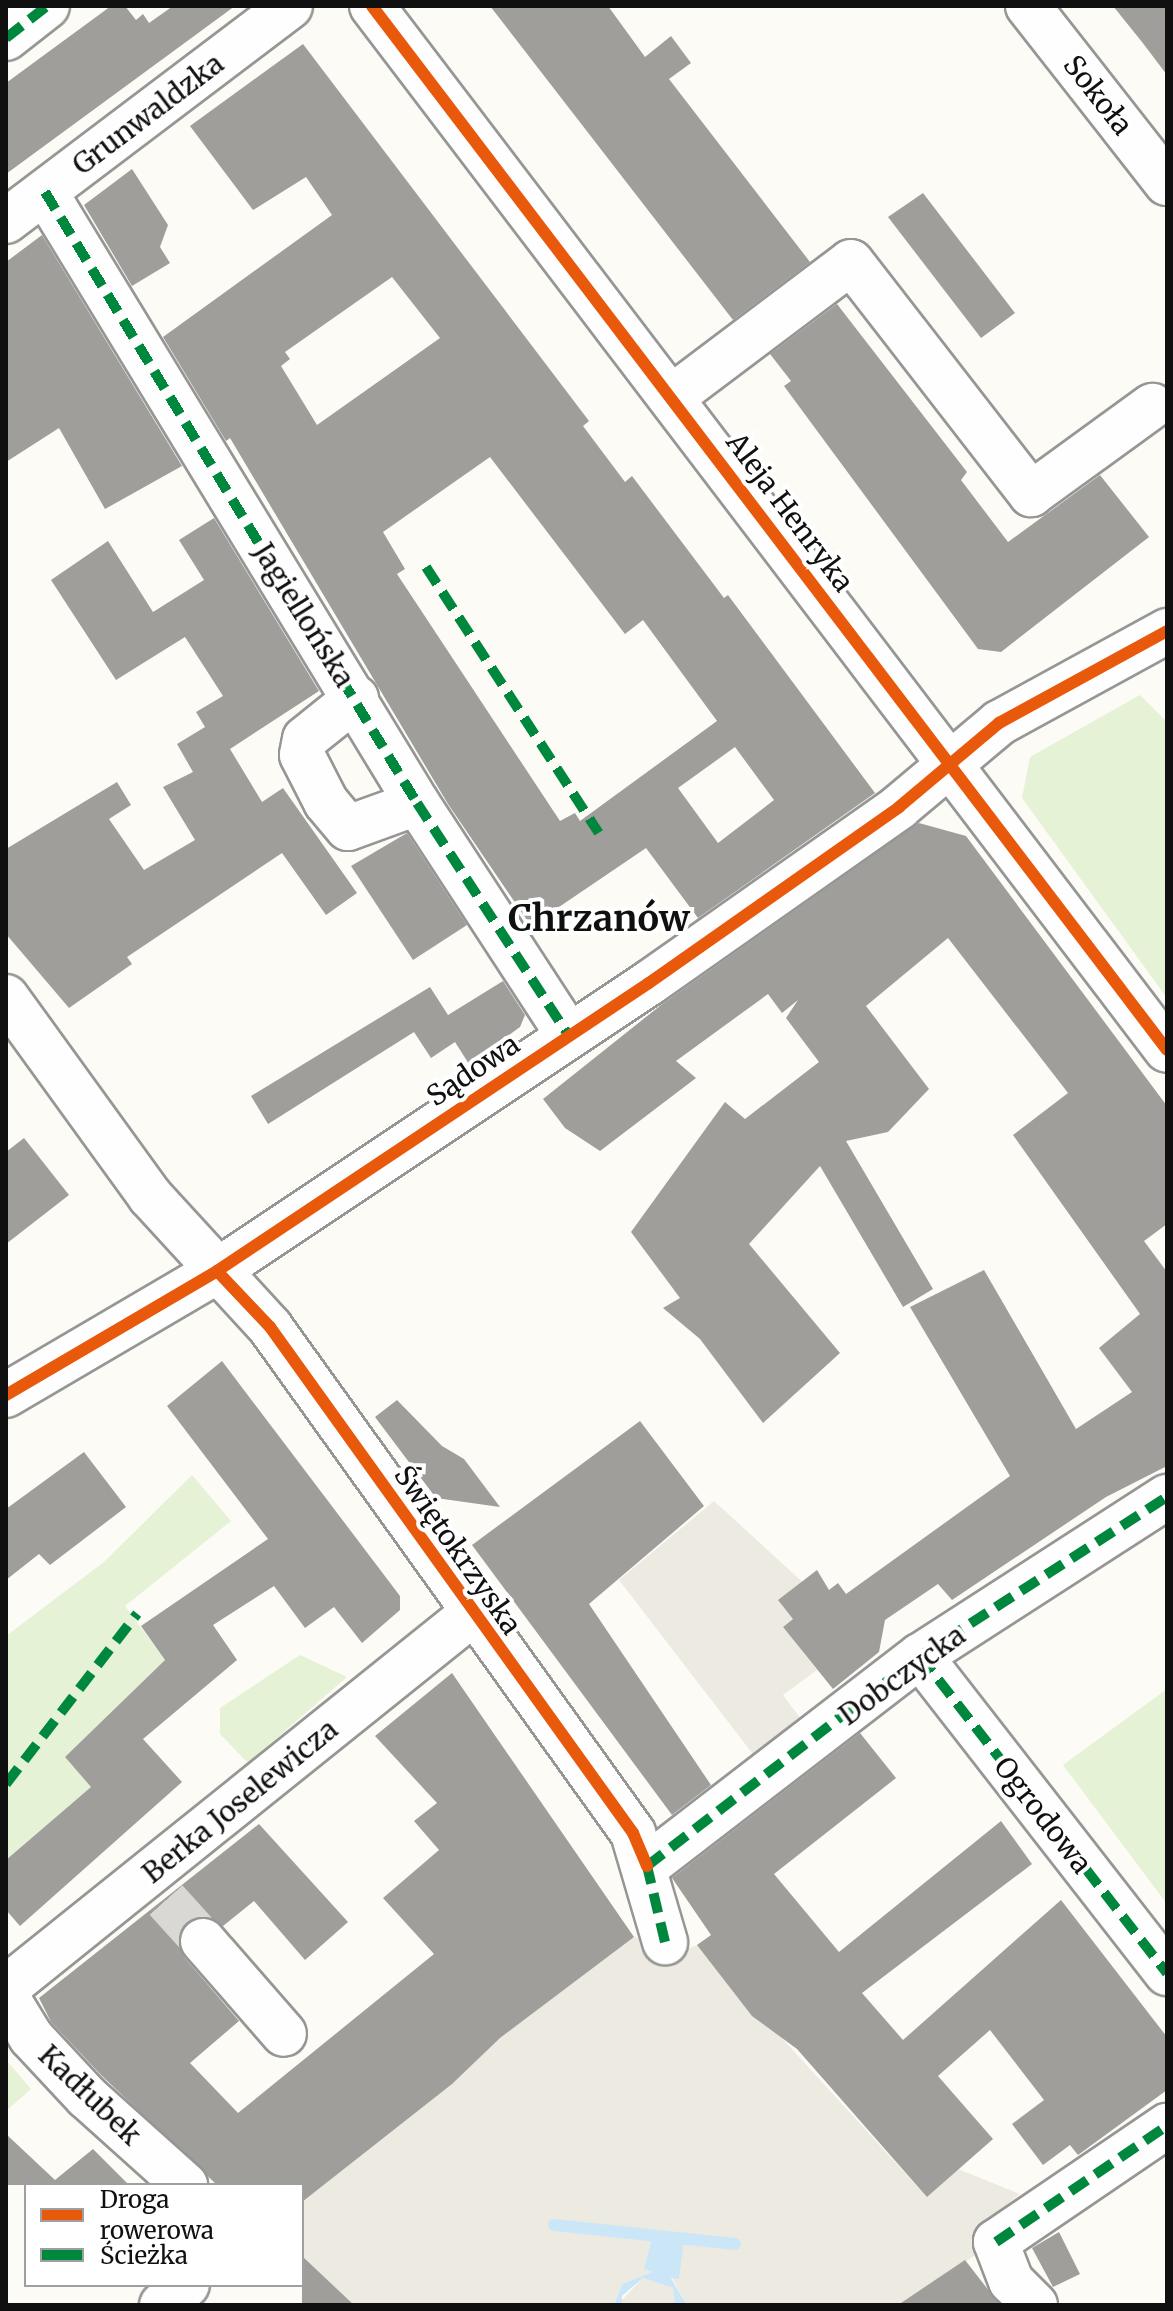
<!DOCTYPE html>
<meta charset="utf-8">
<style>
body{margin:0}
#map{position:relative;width:1173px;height:2311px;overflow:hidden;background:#fcfbf6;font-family:Merriweather,serif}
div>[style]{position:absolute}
.green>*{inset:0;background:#e5f2d5}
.plaza>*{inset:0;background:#edeae1}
.water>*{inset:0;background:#cbe7f7}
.stream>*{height:12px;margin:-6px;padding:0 6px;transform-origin:6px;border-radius:6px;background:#cbe7f7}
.building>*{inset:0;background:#a09e9b}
.minor-tunnel>*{height:44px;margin-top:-22px;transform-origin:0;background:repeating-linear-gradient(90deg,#d9d8d4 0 44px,transparent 0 66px)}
.roads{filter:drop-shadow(2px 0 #969694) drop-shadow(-2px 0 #969694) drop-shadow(0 2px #969694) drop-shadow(0 -2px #969694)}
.minor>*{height:44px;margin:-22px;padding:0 22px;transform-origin:22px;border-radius:22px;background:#fffefe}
.quiet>*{height:10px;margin-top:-5px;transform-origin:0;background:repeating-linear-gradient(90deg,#00873e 0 20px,transparent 0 30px)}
.cycleway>*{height:12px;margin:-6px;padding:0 6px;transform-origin:6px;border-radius:6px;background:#e8590c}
span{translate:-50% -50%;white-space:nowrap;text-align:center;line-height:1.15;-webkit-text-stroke:8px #fff;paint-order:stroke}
.street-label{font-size:28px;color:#101010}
.district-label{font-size:36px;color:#101010;font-weight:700}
.frame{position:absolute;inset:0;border:8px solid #101010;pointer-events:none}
.legend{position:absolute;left:24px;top:2183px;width:280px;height:104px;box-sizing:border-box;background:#fff;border:2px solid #9f9f9f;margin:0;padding:10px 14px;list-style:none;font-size:24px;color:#101010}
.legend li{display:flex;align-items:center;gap:16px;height:40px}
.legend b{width:40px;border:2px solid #9f9f9f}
</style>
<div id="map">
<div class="green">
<i style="clip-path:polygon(1140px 695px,1167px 722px,1167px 998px,1022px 798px,1030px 757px)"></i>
<i style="clip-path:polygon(192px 1475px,231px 1521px,125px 1606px,165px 1660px,65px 1757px,91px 1787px,6px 1860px,6px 1636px,104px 1562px)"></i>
<i style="clip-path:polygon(300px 1655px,347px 1677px,248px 1763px,220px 1734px,220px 1708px)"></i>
<i style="clip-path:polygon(1167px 1689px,1167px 1904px,1063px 1765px)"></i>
<i style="clip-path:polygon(6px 2060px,31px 2089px,6px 2111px)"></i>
</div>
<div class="plaza">
<i style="clip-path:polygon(714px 1501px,819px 1597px,783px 1627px,817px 1670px,783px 1695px,804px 1723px,759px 1762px,619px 1580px)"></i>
<i style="clip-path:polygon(634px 1937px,687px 1949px,697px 1945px,927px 2197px,958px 2169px,1020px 2194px,997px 2213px,996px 2242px,898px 2305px,687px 2305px,670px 2274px,678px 2279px,651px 2241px,645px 2269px,652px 2272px,622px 2284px,614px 2305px,354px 2305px,302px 2256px,302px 2192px,320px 2188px,500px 2038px)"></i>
<i style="clip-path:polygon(643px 2278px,674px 2288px,680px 2305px,619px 2303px)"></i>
</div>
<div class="water">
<i style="clip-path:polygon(646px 2235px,684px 2239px,679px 2279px,671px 2278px,687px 2305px,675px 2303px,673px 2288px,643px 2278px,622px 2296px,622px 2305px,614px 2305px,622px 2284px,652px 2272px,644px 2269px,651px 2242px)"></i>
</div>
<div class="stream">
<i style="left:554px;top:2225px;width:182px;rotate:6deg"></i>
</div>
<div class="building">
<i style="clip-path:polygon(111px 6px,125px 6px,136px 20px,143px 14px,149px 23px,173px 6px,235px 6px,6px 174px,6px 83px)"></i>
<i style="clip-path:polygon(490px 6px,608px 6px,645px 57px,671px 36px,691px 63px,669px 79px,810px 262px,733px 320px)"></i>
<i style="clip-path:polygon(1113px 6px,1167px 6px,1167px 75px,1142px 42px)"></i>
<i style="clip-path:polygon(evenodd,303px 44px,589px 421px,583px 426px,625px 482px,632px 476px,724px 598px,728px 595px,875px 793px,698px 918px,646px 848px,531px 926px,448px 804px,230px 438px,226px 441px,163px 337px,332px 215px,306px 177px,253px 210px,190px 126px,303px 44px,392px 277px,440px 338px,317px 425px,281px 366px,290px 359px,285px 352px,392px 277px,303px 44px,490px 457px,625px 634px,643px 620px,717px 721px,580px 821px,575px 813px,560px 821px,397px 574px,405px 569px,383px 532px,490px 457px,303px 44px,735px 747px,774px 800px,718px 843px,678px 788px,735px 747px)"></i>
<i style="clip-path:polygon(132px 169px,168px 225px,160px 247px,170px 263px,132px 286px,84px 205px)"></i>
<i style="clip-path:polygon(923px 193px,1015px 313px,981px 338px,888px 217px)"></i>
<i style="clip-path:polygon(42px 235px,182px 466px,105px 509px,59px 428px,6px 462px,6px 262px)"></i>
<i style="clip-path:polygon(837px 304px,967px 472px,961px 480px,1008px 542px,1100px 475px,1149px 537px,1001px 652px,978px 649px,784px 386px,791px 381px,770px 354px)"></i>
<i style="clip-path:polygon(214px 518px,319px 691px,230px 749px,262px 802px,283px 788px,357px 893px,326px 915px,282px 853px,127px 957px,132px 964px,69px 1008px,6px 934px,6px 849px,117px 782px,131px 805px,109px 819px,144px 870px,195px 840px,163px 787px,193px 772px,177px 744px,205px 727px,196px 712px,223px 696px,185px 637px,116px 680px,51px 580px,108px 541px,153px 612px,204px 580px,179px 540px)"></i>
<i style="clip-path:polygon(919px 823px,966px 836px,1167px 1106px,1167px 1224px,1144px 1241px,1167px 1272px,1167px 1466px,1106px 1497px,952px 1600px,938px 1584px,885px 1620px,879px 1652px,833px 1689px,783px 1627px,793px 1619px,778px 1600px,817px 1570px,829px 1590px,838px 1583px,846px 1594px,1010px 1476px,910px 1307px,984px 1270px,1076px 1429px,1132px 1392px,1099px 1348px,1140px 1314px,1013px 1135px,1068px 1093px,948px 938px,866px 1006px,929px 1089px,888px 1132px,846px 1141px,933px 1289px,903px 1307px,820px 1166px,749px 1244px,840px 1353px,763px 1423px,700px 1339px,663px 1308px,680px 1298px,631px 1232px,725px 1102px,745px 1119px,819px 1062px,786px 1018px,798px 1000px,782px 1013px,768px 994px,676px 1061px,696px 1078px,600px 1151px,565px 1128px,543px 1099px,661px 1005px)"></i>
<i style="clip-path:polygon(407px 833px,467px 925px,413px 960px,351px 866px)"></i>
<i style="clip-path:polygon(503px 981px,525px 1015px,520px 1027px,469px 1064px,455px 1042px,431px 1058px,414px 1032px,268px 1124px,251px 1096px,430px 987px,448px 1015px)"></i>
<i style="clip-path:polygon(24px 1138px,69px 1195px,6px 1244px,6px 1152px)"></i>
<i style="clip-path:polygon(222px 1361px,400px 1596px,400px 1610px,362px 1643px,334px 1607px,305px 1628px,274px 1586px,213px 1625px,237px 1660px,143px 1739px,182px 1782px,20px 1926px,6px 1910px,6px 1860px,91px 1787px,65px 1757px,165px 1660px,141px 1626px,268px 1539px,167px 1406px)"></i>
<i style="clip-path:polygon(397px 1400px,442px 1446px,464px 1459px,500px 1507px,436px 1498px,375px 1417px)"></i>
<i style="clip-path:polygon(640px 1421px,704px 1506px,589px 1604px,711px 1785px,672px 1815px,472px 1545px)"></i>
<i style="clip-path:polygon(84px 1452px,126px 1507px,50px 1565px,39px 1554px,6px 1580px,6px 1509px)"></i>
<i style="clip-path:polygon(452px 1673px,634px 1937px,500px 2038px,452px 2084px,302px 2202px,302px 2185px,217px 2185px,101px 2075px,51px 2022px,39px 1998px,259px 1824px,348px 1922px,305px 1960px,254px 1901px,223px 1926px,199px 1916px,180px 1932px,184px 1957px,239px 2021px,190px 2063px,238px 2113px,434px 1954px,383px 1898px,439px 1850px,414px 1821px,437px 1803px,375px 1736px)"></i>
<i style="clip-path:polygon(860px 1733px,896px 1778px,774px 1874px,839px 1952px,1001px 1821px,1032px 1864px,862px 1993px,903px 2040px,1061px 1900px,1167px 2037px,1167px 2090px,1078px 2155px,1070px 2145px,1043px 2165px,1012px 2124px,1044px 2100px,990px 2030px,938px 2076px,993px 2139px,927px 2197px,797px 2049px,752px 2016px,697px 1945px,711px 1935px,672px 1878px)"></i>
<i style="clip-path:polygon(6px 2134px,55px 2180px,93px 2149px,129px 2185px,6px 2185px)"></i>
<i style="clip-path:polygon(1059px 2232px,1080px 2274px,1053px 2287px,1032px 2248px)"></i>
<i style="clip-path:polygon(302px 2256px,354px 2305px,302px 2305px)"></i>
<i style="clip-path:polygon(965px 2260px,1000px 2305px,898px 2305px)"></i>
</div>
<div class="minor-tunnel">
<i style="left:166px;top:1900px;width:55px;rotate:47.9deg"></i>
</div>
<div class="roads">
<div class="minor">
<i style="left:372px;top:6px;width:1312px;rotate:52.71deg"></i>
<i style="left:1028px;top:6px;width:225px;rotate:51.9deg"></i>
<i style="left:6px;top:38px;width:52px;rotate:-38deg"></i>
<i style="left:45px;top:192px;width:715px;rotate:58.67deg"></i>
<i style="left:417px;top:803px;width:277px;rotate:56.9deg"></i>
<i style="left:6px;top:221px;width:356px;rotate:-37.1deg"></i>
<i style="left:672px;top:397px;width:224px;rotate:-37deg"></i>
<i style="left:851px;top:262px;width:294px;rotate:52.2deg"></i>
<i style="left:1031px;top:494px;width:150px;rotate:-36deg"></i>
<i style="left:356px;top:698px;width:65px;rotate:141.2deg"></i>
<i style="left:305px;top:739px;width:16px;rotate:101deg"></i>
<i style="left:302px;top:755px;width:53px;rotate:62.9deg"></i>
<i style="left:326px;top:802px;width:34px;rotate:50deg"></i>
<i style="left:348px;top:828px;width:73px;rotate:-19.9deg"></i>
<i style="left:6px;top:997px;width:246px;rotate:54.1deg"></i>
<i style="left:150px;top:1196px;width:178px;rotate:47.5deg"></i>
<i style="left:270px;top:1327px;width:623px;rotate:54.34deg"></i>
<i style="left:633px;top:1833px;width:114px;rotate:73.6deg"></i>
<i style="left:6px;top:1395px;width:245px;rotate:-30.4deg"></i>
<i style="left:217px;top:1271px;width:519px;rotate:-33.69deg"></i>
<i style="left:649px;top:983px;width:306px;rotate:-35.1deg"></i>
<i style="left:899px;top:807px;width:131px;rotate:-40deg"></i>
<i style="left:999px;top:723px;width:192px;rotate:-28.7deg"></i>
<i style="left:920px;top:1656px;width:402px;rotate:52.1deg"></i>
<i style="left:647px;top:1866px;width:344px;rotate:-37.6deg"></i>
<i style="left:920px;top:1656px;width:294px;rotate:-32.8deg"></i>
<i style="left:203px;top:1941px;width:123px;rotate:48.9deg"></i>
<i style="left:6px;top:1988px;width:599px;rotate:-38.76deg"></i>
<i style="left:6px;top:1996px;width:48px;rotate:58.6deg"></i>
<i style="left:31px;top:2037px;width:82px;rotate:47deg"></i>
<i style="left:87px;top:2097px;width:132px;rotate:41.9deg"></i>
<i style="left:162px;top:2305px;width:32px;rotate:-39deg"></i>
<i style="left:1035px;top:2305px;width:34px;rotate:-135deg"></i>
<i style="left:1011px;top:2281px;width:42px;rotate:-111deg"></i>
<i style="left:996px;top:2242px;width:207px;rotate:-34.2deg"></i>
</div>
</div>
<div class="quiet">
<i style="left:6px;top:38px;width:52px;rotate:-38deg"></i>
<i style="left:45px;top:192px;width:715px;rotate:58.67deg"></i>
<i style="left:417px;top:803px;width:277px;rotate:56.9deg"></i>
<i style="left:426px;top:567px;width:317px;rotate:57deg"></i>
<i style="left:920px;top:1656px;width:402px;rotate:52.1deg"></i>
<i style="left:6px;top:1784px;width:215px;rotate:-52.4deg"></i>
<i style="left:665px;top:1942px;width:78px;rotate:-103.3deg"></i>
<i style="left:647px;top:1866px;width:344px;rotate:-37.6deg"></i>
<i style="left:920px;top:1656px;width:294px;rotate:-32.8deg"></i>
<i style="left:996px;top:2242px;width:207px;rotate:-34.2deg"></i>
</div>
<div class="cycleway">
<i style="left:372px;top:6px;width:1312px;rotate:52.71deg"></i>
<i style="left:217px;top:1271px;width:77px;rotate:46.6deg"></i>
<i style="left:270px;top:1327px;width:623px;rotate:54.34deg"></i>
<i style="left:633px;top:1833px;width:36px;rotate:67deg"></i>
<i style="left:6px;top:1395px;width:245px;rotate:-30.4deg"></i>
<i style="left:217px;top:1271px;width:519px;rotate:-33.69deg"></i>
<i style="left:649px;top:983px;width:306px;rotate:-35.1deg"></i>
<i style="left:899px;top:807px;width:131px;rotate:-40deg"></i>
<i style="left:999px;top:723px;width:192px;rotate:-28.7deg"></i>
</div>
<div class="street-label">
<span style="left:1098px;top:95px;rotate:52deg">Sokoła</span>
<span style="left:148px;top:114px;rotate:-37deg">Grunwaldzka</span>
<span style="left:790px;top:512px;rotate:53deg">Aleja Henryka</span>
<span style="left:304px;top:615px;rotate:58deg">Jagiellońska</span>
<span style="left:473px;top:1070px;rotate:-34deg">Sądowa</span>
<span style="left:458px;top:1550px;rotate:55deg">Świętokrzyska</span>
<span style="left:902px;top:1675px;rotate:-36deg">Dobczycka</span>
<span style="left:240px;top:1801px;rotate:-39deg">Berka Joselewicza</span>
<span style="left:1043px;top:1815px;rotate:52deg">Ogrodowa</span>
<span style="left:90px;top:2095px;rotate:44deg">Kadłubek</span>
</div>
<div class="district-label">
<span style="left:599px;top:919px">Chrzanów</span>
</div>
<div class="frame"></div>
<ul class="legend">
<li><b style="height:10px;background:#e8590c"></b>Droga rowerowa</li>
<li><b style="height:10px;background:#00873e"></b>Ścieżka</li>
</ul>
</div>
